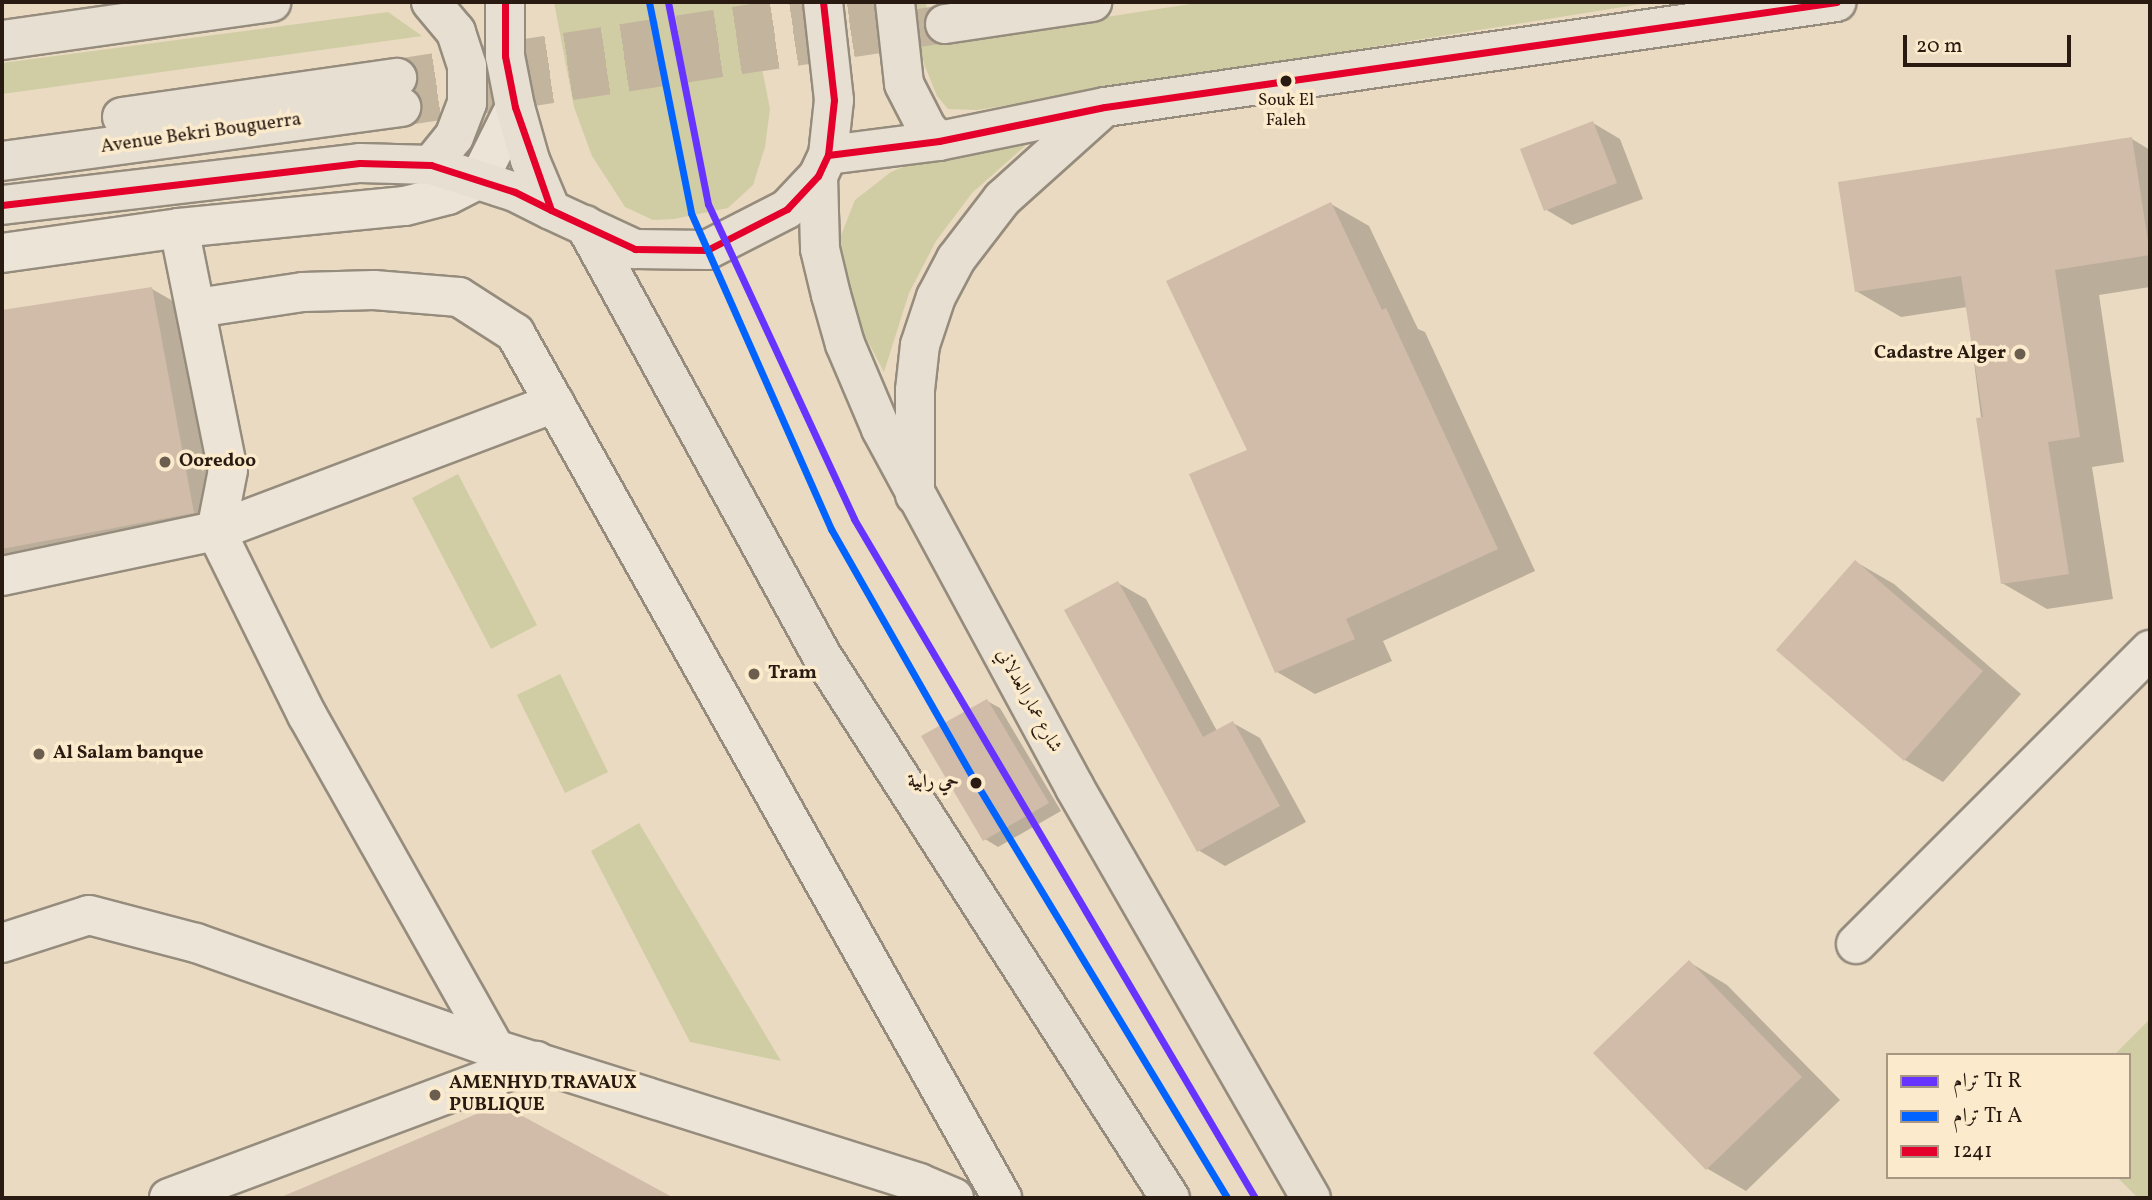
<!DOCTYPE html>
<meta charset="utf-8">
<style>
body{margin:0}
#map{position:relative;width:2152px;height:1200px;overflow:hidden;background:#e9dac1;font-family:Vollkorn,Amiri,serif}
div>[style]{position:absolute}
.green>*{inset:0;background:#d0cda4}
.shadow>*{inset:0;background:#0003}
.building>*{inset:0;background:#d1bcaa}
.highway-tunnel>*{height:38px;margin-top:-19px;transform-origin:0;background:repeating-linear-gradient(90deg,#c3b49e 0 38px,transparent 0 57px)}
.roads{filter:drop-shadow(2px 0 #968c7d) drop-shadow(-2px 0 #968c7d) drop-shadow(0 2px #968c7d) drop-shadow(0 -2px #968c7d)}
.minor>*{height:38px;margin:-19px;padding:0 19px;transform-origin:19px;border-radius:19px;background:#ece4d7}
.major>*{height:38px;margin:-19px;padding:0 19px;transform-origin:19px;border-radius:19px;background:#e7dfd1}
.highway>*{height:38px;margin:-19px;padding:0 19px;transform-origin:19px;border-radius:19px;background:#e7dfd1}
.bus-1>*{height:7px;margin:-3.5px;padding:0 3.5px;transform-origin:3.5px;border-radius:3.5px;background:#e4002b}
.tram-1>*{height:7px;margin:-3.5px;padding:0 3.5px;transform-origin:3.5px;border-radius:3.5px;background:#63f}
.tram-2>*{height:7px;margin:-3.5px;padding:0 3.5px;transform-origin:3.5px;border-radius:3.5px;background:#0363ff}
.dots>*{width:19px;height:19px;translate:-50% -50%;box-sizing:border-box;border:4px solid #fbeacc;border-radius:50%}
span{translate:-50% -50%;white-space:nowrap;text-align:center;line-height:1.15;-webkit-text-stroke:7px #fbeacc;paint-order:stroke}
.bus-label{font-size:17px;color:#291b12}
.street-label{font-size:19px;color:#291b12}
.poi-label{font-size:19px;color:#291b12;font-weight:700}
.right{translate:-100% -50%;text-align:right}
.left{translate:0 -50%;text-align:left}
.stop-label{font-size:19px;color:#291b12;font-weight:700}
.frame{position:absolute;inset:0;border:4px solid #291b12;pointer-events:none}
.legend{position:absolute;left:1886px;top:1053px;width:245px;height:126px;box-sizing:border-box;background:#fbeacc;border:2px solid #a79782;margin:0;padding:9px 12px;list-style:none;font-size:21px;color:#291b12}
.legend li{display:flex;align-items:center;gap:14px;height:35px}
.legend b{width:35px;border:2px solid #a79782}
.scale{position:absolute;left:1903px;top:35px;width:168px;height:32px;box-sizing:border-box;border:4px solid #291b12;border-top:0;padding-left:9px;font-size:21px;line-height:24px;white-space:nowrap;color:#291b12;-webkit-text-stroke:5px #fbeacc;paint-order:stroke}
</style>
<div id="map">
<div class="green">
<i style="clip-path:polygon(554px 2px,749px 2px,770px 109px,765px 147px,753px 185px,728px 208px,674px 219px,653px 220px,625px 207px,592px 156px,574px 107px)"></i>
<i style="clip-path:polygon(912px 2px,926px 2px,930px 44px,1204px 2px,1654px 2px,977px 110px,948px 109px,937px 96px,924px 64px)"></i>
<i style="clip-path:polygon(388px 12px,422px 36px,2px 94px,2px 63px)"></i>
<i style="clip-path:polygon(1033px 139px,972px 193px,936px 241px,909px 293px,884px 372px,855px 317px,843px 280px,840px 238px,855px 200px,891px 172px,942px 151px)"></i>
<i style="clip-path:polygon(458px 474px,537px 625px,491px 649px,412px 498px)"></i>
<i style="clip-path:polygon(560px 674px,608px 772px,565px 793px,517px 695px)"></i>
<i style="clip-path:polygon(639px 823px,781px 1061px,690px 1042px,591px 851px)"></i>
<i style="clip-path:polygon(2150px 1019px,2150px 1198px,2138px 1198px,2117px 1177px,2129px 1177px,2129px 1055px,2114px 1055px)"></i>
</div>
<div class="shadow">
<i style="clip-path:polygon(1593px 123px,1620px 139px,1643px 199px,1572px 225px,1545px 209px)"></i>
<i style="clip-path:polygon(2132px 139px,2150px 150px,2150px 287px,2099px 295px,2124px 462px,2092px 467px,2113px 599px,2047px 609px,2002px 583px,1967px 307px,1901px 317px,1856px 291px)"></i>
<i style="clip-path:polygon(1331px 204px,1369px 226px,1418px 329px,1425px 332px,1535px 571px,1383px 641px,1392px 661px,1315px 694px,1277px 672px,1249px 451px)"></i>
<i style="clip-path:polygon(152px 289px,199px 316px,241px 540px,2px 582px,2px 312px)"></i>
<i style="clip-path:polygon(1856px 562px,1894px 584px,2021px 694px,1943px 782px,1905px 760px)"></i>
<i style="clip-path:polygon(1118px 583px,1146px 599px,1217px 731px,1233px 723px,1260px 738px,1306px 822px,1225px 866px,1198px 850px)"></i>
<i style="clip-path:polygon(987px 701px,1000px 708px,1061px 811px,998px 847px,985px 839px)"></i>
<i style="clip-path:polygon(1689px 962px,1727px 985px,1840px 1100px,1746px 1191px,1708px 1169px,1595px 1053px)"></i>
<i style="clip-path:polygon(500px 1106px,671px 1198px,282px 1198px)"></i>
</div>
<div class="building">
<i style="clip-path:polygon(1593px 121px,1617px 183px,1544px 211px,1520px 149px)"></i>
<i style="clip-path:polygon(2132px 137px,2150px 255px,2055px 270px,2080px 437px,2048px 442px,2069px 574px,2001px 584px,1976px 418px,1983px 417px,1961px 276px,1855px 292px,1838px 182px)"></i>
<i style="clip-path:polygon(1331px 202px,1382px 310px,1386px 308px,1498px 549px,1346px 619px,1355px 639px,1275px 673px,1189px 474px,1247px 450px,1166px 281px)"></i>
<i style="clip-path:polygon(152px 287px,194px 513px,2px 549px,2px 310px)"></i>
<i style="clip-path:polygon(1855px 560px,1983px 671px,1904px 761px,1776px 650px)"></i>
<i style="clip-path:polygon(1118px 581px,1203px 737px,1233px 721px,1280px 806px,1197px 852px,1064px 610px)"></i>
<i style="clip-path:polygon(987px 699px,1049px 803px,983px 841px,921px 736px)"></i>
<i style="clip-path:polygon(1689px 960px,1802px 1077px,1706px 1170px,1593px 1053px)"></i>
<i style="clip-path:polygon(500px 1104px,674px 1198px,279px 1198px)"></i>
</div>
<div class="highway-tunnel">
<i style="left:397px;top:78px;width:498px;rotate:-8.8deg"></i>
<i style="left:401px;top:107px;width:550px;rotate:-8.67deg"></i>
</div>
<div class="roads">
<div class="minor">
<i style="left:179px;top:228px;width:247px;rotate:78.6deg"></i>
<i style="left:228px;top:470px;width:62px;rotate:101.1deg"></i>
<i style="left:216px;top:531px;width:205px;rotate:63.7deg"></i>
<i style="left:307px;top:715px;width:383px;rotate:60.6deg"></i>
<i style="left:2px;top:253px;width:179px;rotate:-8deg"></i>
<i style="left:179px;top:228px;width:227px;rotate:-5.6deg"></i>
<i style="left:405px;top:206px;width:44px;rotate:-14.3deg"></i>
<i style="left:448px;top:195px;width:35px;rotate:-27deg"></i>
<i style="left:479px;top:179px;width:80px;rotate:-63.4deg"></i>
<i style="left:197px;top:308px;width:107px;rotate:-8.6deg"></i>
<i style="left:303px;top:292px;width:71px;rotate:-1.6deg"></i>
<i style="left:374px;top:290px;width:85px;rotate:4.7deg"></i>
<i style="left:459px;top:297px;width:67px;rotate:32.7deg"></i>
<i style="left:515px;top:333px;width:993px;rotate:60.62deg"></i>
<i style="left:2px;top:576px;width:219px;rotate:-11.9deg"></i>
<i style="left:216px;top:531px;width:362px;rotate:-20.7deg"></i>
<i style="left:2px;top:943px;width:91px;rotate:-17.8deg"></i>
<i style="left:89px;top:915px;width:111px;rotate:14.7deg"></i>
<i style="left:196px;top:943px;width:317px;rotate:19.5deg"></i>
<i style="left:495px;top:1049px;width:445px;rotate:17.5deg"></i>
<i style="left:919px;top:1183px;width:38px;rotate:23deg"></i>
<i style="left:1856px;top:944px;width:416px;rotate:-45deg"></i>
<i style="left:169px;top:1198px;width:392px;rotate:-20.5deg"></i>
</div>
<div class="major">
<i style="left:505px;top:2px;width:54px;rotate:90deg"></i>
<i style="left:505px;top:56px;width:52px;rotate:78.9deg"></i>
<i style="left:515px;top:107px;width:55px;rotate:74.2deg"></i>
<i style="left:530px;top:160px;width:54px;rotate:67.2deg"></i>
<i style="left:551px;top:210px;width:93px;rotate:24.9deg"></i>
<i style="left:635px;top:249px;width:72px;rotate:0.8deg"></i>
<i style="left:707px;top:250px;width:90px;rotate:-27.1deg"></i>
<i style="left:787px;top:209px;width:45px;rotate:-46.8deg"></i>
<i style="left:818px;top:176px;width:23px;rotate:-65deg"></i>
<i style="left:828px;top:155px;width:55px;rotate:-83.8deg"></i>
<i style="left:834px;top:100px;width:99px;rotate:-96.4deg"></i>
<i style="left:818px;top:176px;width:73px;rotate:88.4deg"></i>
<i style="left:820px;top:249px;width:47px;rotate:76.6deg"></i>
<i style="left:831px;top:295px;width:51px;rotate:74.1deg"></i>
<i style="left:845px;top:344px;width:92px;rotate:67deg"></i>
<i style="left:881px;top:429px;width:408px;rotate:61.6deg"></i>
<i style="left:1075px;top:788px;width:473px;rotate:60.1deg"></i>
<i style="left:585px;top:225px;width:492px;rotate:61.2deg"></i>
<i style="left:822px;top:656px;width:644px;rotate:57.3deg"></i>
</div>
<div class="highway">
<i style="left:895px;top:2px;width:82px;rotate:83.7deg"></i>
<i style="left:904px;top:84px;width:51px;rotate:62.9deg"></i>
<i style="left:927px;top:129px;width:17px;rotate:45deg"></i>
<i style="left:945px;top:24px;width:149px;rotate:-8.5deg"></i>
<i style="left:2px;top:40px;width:272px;rotate:-8deg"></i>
<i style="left:122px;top:117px;width:278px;rotate:-8.1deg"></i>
<i style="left:828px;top:155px;width:112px;rotate:-7.2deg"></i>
<i style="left:939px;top:141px;width:169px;rotate:-11.6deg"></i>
<i style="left:1105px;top:107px;width:739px;rotate:-8.17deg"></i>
<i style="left:2px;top:161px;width:403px;rotate:-7.7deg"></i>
<i style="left:431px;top:165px;width:36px;rotate:-51deg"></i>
<i style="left:454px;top:137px;width:36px;rotate:-69deg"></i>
<i style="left:467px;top:103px;width:37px;rotate:-90deg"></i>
<i style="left:467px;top:66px;width:36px;rotate:-108deg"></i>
<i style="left:456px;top:32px;width:39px;rotate:-130deg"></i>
<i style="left:2px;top:205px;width:360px;rotate:-6.7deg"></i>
<i style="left:360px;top:163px;width:71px;rotate:1.6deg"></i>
<i style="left:431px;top:165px;width:88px;rotate:17.8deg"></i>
<i style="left:515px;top:192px;width:40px;rotate:26.6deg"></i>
<i style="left:915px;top:495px;width:105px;rotate:-90deg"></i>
<i style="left:915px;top:390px;width:45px;rotate:-83.7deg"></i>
<i style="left:920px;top:345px;width:51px;rotate:-71.6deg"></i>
<i style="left:936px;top:297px;width:43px;rotate:-62.2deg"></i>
<i style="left:956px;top:259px;width:76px;rotate:-52.5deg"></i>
<i style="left:1002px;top:199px;width:133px;rotate:-42deg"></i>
</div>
</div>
<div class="bus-1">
<i style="left:505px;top:2px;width:54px;rotate:90deg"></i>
<i style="left:505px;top:56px;width:52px;rotate:78.9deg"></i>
<i style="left:515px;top:107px;width:109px;rotate:70.7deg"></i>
<i style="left:551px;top:210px;width:93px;rotate:24.9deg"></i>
<i style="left:635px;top:249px;width:72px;rotate:0.8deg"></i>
<i style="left:707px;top:250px;width:90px;rotate:-27.1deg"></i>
<i style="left:787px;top:209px;width:45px;rotate:-46.8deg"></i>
<i style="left:818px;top:176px;width:23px;rotate:-65deg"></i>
<i style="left:828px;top:155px;width:55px;rotate:-83.8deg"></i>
<i style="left:834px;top:100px;width:99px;rotate:-96.4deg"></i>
<i style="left:828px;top:155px;width:112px;rotate:-7.2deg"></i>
<i style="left:939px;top:141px;width:169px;rotate:-11.6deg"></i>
<i style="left:1105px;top:107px;width:739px;rotate:-8.17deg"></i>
<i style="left:2px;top:205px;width:360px;rotate:-6.7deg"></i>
<i style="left:360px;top:163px;width:71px;rotate:1.6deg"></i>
<i style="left:431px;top:165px;width:88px;rotate:17.8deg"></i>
<i style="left:515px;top:192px;width:40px;rotate:26.6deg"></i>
</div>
<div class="tram-1">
<i style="left:668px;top:2px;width:206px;rotate:78.8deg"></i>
<i style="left:708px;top:204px;width:347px;rotate:65.1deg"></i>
<i style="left:854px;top:519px;width:789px;rotate:59.43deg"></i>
</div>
<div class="tram-2">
<i style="left:649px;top:2px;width:215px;rotate:78.7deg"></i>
<i style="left:691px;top:213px;width:346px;rotate:66.1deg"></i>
<i style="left:831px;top:529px;width:292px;rotate:60.3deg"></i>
<i style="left:976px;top:783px;width:485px;rotate:58.8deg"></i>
</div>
<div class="dots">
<i style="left:1286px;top:81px;background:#291b12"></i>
<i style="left:2020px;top:354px;background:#6c5e4f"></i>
<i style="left:165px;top:462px;background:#6c5e4f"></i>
<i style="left:754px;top:674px;background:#6c5e4f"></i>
<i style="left:39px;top:754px;background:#6c5e4f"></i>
<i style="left:976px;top:783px;background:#291b12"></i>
<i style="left:435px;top:1095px;background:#6c5e4f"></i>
</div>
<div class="bus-label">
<span style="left:1286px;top:111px">Souk El<br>Faleh</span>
</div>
<div class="street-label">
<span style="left:201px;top:134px;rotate:-8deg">Avenue Bekri Bouguerra</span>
<span style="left:1028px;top:701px;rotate:61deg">شارع عمار العدلاني</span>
</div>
<div class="poi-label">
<span class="right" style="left:2006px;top:354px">Cadastre Alger</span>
<span class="left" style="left:179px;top:462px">Ooredoo</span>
<span class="left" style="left:768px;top:674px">Tram</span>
<span class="left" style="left:53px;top:754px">Al Salam banque</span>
<span class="left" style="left:449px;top:1095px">AMENHYD TRAVAUX<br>PUBLIQUE</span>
</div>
<div class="stop-label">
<span class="right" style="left:959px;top:783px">حي رابية</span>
</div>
<div class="frame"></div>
<ul class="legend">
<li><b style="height:9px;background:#63f"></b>ترام T1 R</li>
<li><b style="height:9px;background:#0363ff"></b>ترام T1 A</li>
<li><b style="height:9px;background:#e4002b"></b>1241</li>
</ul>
<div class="scale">20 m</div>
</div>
